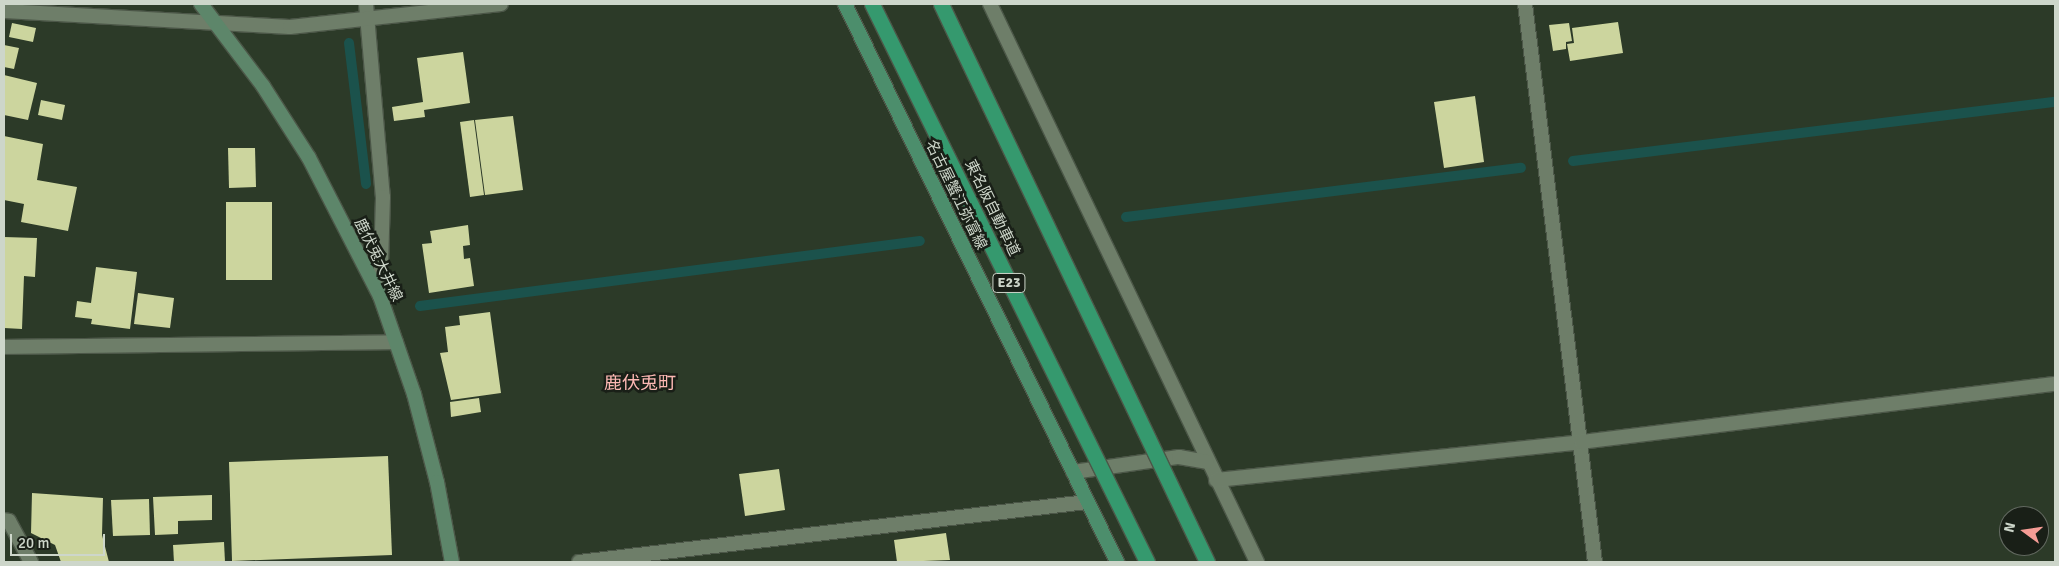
<!DOCTYPE html>
<html>
<head>
<meta charset="utf-8">
<style>
	body { margin:0 }
	#map { position:relative; width:2059px; height:566px; overflow:hidden; background:#2c3a28; font-family:Signika,"Noto Sans JP",sans-serif }
	div>[style] { position:absolute }
	[style*='--x'] { left:calc(var(--x)*1px); top:calc(var(--y)*1px); width:calc(var(--w)*1px); rotate:calc(var(--a)*1deg) }
	.stream>* { height:10px; margin:-5px; padding:0 5px; transform-origin:5px; border-radius:5px; background:#1b524c }
	.building>* { inset:0; background:#ccd59e }
	.roads { filter:drop-shadow(1px 0 #4c5748) drop-shadow(-1px 0 #4c5748) drop-shadow(0 1px #4c5748) drop-shadow(0 -1px #4c5748) }
	.minor>* { height:14px; margin:-7px; padding:0 7px; transform-origin:7px; border-radius:7px; background:#6e7e69 }
	.secondary>* { height:14px; margin:-7px; padding:0 7px; transform-origin:7px; border-radius:7px; background:#5d866a }
	.primary>* { height:14px; margin:-7px; padding:0 7px; transform-origin:7px; border-radius:7px; background:#4c8e6c }
	.bridges { filter:drop-shadow(1px 0 #4c5748) drop-shadow(-1px 0 #4c5748) drop-shadow(0 1px #4c5748) drop-shadow(0 -1px #4c5748) }
	.motorway-bridge>* { height:15px; margin:-7.5px; padding:0 7.5px; transform-origin:7.5px; border-radius:7.5px; background:#35996e }
	span { translate:-50% -50%; white-space:nowrap; text-align:center; line-height:1.15; -webkit-text-stroke:5px #191f17; paint-order:stroke }
	.shield-label span { padding:1px 4px; background:#191f17; border:1px solid; border-radius:4px; -webkit-text-stroke-width:0 }
	.shield-label { font-size:14px; color:#cdd6ca; font-weight:700 }
	.street-label { font-size:15px; color:#cdd6ca }
	.quarter-label { font-size:18px; color:#fcb8b3 }
	.frame { position:absolute; inset:0; border:5px solid #cdd6ca; pointer-events:none }
	.north { position:absolute; left:1999px; top:506px; width:50px; height:50px; box-sizing:border-box; background:#191f17; border:1px solid #61685f; border-radius:50%; rotate:284deg; font-size:14px; font-weight:700; line-height:20px; text-align:center; color:#cdd6ca }
	.north::after { content:''; display:block; margin:auto; width:18px; height:22px; background:#f59c95; clip-path:polygon(50% 0,100% 100%,50% 72%,0 100%) }
	.scale { position:absolute; left:10px; top:534px; width:95px; height:22px; box-sizing:border-box; border:2px solid #cdd6ca; border-top:0; padding-left:6px; font-size:15px; line-height:18px; white-space:nowrap; color:#cdd6ca; -webkit-text-stroke:4px #191f17; paint-order:stroke }
</style>
</head>
<body>
<div id="map">
	<div class="stream">
		<div style="--x:349;--y:43;--w:142;--a:83.1"></div>
		<div style="--x:1573;--y:161;--w:486;--a:-7"></div>
		<div style="--x:1126;--y:217;--w:398;--a:-7.1"></div>
		<div style="--x:420;--y:306;--w:504;--a:-7.41"></div>
	</div>
	<div class="building">
		<div style="clip-path:polygon(1618px 22px,1623px 53px,1570px 61px,1567px 44px,1574px 43px,1572px 28px)"></div>
		<div style="clip-path:polygon(12px 23px,36px 28px,33px 42px,9px 37px)"></div>
		<div style="clip-path:polygon(1569px 23px,1572px 41px,1566px 42px,1566px 49px,1553px 51px,1549px 25px)"></div>
		<div style="clip-path:polygon(4px 45px,19px 48px,14px 69px,4px 67px)"></div>
		<div style="clip-path:polygon(463px 52px,470px 103px,424px 110px,425px 117px,394px 121px,392px 107px,423px 102px,417px 58px)"></div>
		<div style="clip-path:polygon(4px 75px,37px 83px,28px 120px,4px 115px)"></div>
		<div style="clip-path:polygon(1475px 96px,1484px 162px,1444px 168px,1434px 102px)"></div>
		<div style="clip-path:polygon(41px 100px,65px 105px,62px 120px,38px 115px)"></div>
		<div style="clip-path:polygon(513px 116px,523px 190px,485px 195px,475px 120px)"></div>
		<div style="clip-path:polygon(474px 120px,484px 195px,470px 197px,460px 122px)"></div>
		<div style="clip-path:polygon(4px 136px,43px 144px,37px 180px,77px 187px,68px 231px,21px 222px,24px 204px,4px 200px)"></div>
		<div style="clip-path:polygon(228px 148px,255px 148px,256px 187px,229px 188px)"></div>
		<div style="clip-path:polygon(226px 202px,272px 202px,272px 280px,226px 280px)"></div>
		<div style="clip-path:polygon(468px 225px,470px 245px,463px 246px,464px 259px,470px 258px,474px 286px,429px 293px,422px 244px,432px 243px,430px 231px)"></div>
		<div style="clip-path:polygon(4px 237px,37px 238px,35px 277px,24px 276px,22px 329px,4px 328px)"></div>
		<div style="clip-path:polygon(96px 267px,137px 272px,130px 329px,91px 324px,92px 319px,75px 317px,77px 301px,91px 303px)"></div>
		<div style="clip-path:polygon(138px 293px,174px 298px,170px 328px,134px 324px)"></div>
		<div style="clip-path:polygon(490px 312px,501px 393px,451px 400px,440px 353px,448px 352px,445px 327px,460px 325px,459px 316px)"></div>
		<div style="clip-path:polygon(479px 398px,481px 412px,451px 417px,450px 402px)"></div>
		<div style="clip-path:polygon(388px 456px,392px 555px,232px 561px,229px 462px)"></div>
		<div style="clip-path:polygon(779px 469px,785px 510px,745px 516px,739px 474px)"></div>
		<div style="clip-path:polygon(32px 493px,103px 498px,102px 535px,109px 562px,61px 562px,55px 545px,31px 533px)"></div>
		<div style="clip-path:polygon(212px 495px,212px 520px,178px 521px,178px 534px,155px 535px,153px 497px)"></div>
		<div style="clip-path:polygon(149px 499px,150px 535px,113px 536px,111px 500px)"></div>
		<div style="clip-path:polygon(946px 533px,950px 560px,897px 562px,894px 540px)"></div>
		<div style="clip-path:polygon(224px 542px,225px 562px,174px 562px,173px 545px)"></div>
	</div>
	<div class="roads">
		<div class="minor">
			<div style="--x:366;--y:4;--w:194;--a:85"></div>
			<div style="--x:383;--y:197;--w:99;--a:91.7"></div>
			<div style="--x:990;--y:4;--w:619;--a:64.43"></div>
			<div style="--x:1525;--y:4;--w:562;--a:82.85"></div>
			<div style="--x:4;--y:11;--w:286;--a:3.2"></div>
			<div style="--x:290;--y:27;--w:212;--a:-6.2"></div>
			<div style="--x:4;--y:347;--w:392;--a:-0.7"></div>
			<div style="--x:1073;--y:472;--w:107;--a:-8.1"></div>
			<div style="--x:1179;--y:457;--w:28;--a:10"></div>
			<div style="--x:1216;--y:480;--w:367;--a:-5.9"></div>
			<div style="--x:1581;--y:442;--w:478;--a:-7"></div>
			<div style="--x:4;--y:520;--w:5;--a:11"></div>
			<div style="--x:9;--y:521;--w:47;--a:61.8"></div>
			<div style="--x:579;--y:562;--w:512;--a:-6.74"></div>
		</div>
		<div class="secondary">
			<div style="--x:201;--y:4;--w:103;--a:52.9"></div>
			<div style="--x:263;--y:86;--w:85;--a:57.4"></div>
			<div style="--x:309;--y:158;--w:155;--a:62.8"></div>
			<div style="--x:380;--y:296;--w:104;--a:70.9"></div>
			<div style="--x:414;--y:394;--w:91;--a:75.4"></div>
			<div style="--x:437;--y:482;--w:81;--a:79.4"></div>
		</div>
		<div class="primary">
			<div style="--x:845;--y:4;--w:621;--a:64.01"></div>
		</div>
	</div>
	<div class="bridges">
		<div class="motorway-bridge">
			<div style="--x:872;--y:4;--w:622;--a:63.76"></div>
			<div style="--x:941;--y:4;--w:618;--a:64.51"></div>
		</div>
	</div>
	<div class="shield-label">
		<span style="left:1009px;top:283px">E23</span>
	</div>
	<div class="street-label">
		<span style="left:956px;top:195px;rotate:64deg">名古屋蟹江弥富線</span>
		<span style="left:992px;top:208px;rotate:64deg">東名阪自動車道</span>
		<span style="left:378px;top:260px;rotate:64deg">鹿伏兎大井線</span>
	</div>
	<div class="quarter-label">
		<span style="left:640px;top:383px">鹿伏兎町</span>
	</div>
	<div class="frame"></div>
	<div class="north">N</div>
	<div class="scale">20 m</div>
</div>
</body>
</html>
